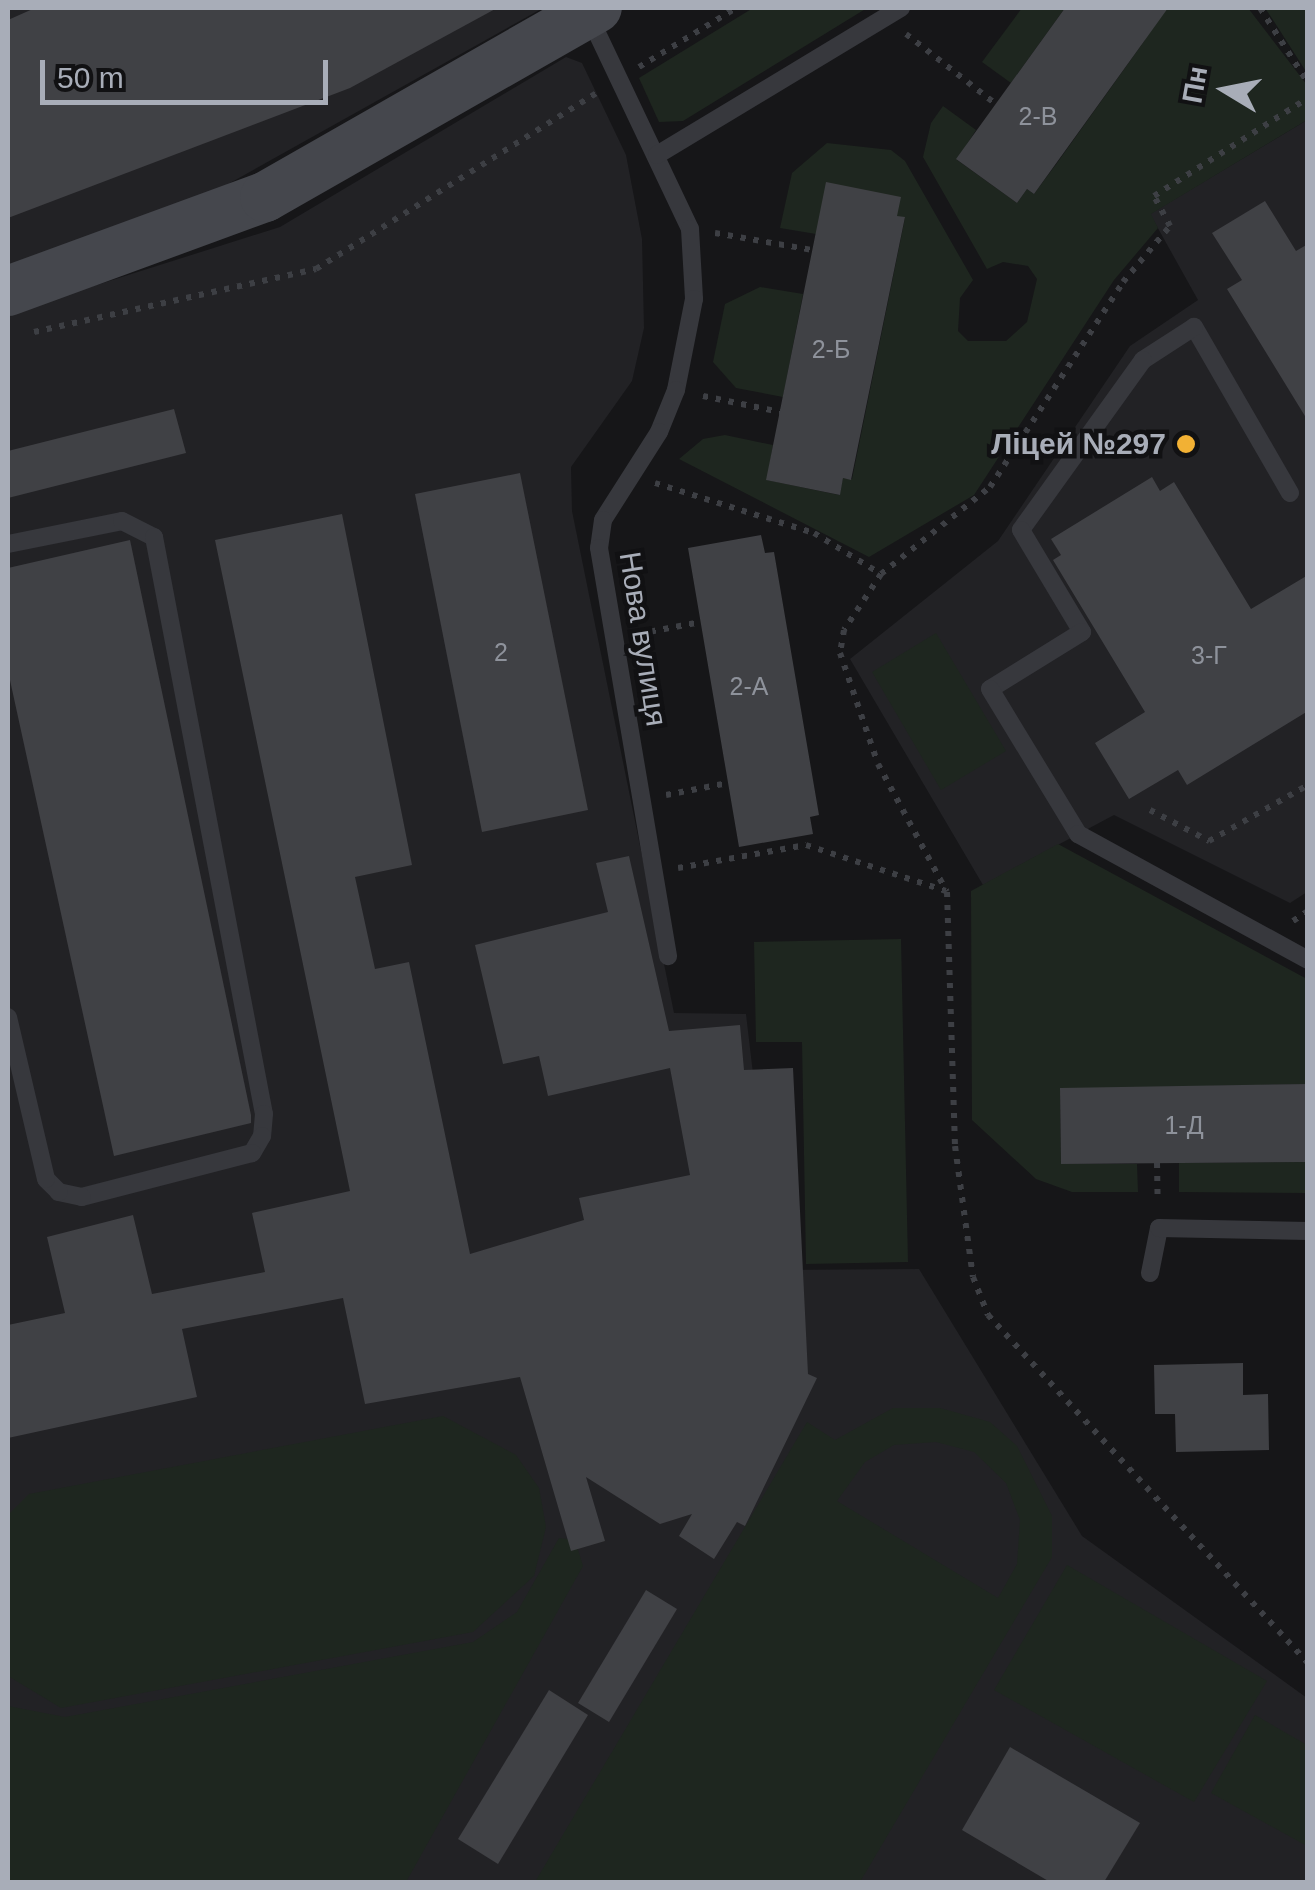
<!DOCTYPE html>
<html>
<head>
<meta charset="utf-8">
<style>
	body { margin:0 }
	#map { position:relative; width:1315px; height:1890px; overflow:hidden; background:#161618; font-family:Arial,sans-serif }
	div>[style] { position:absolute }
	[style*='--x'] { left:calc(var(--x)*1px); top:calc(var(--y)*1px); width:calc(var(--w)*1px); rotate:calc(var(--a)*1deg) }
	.built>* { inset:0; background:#222225 }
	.green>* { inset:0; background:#1e261f }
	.building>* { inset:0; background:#404145 }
	.path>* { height:6px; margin-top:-3px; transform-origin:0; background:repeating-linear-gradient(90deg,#3d3f44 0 5px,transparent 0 13px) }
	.service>* { height:18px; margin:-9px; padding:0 9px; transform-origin:9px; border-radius:9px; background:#37383d }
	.secondary>* { height:50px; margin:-25px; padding:0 25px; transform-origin:25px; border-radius:25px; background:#45474d }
	.dots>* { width:28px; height:28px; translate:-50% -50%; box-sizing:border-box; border:5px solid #111113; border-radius:50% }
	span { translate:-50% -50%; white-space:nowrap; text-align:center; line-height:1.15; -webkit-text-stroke:9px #111113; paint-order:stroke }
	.number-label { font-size:25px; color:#8e929b }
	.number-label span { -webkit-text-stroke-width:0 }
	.poi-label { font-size:30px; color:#a8adb8; font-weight:700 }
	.right { translate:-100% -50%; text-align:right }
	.street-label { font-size:30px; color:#a8adb8 }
	.frame { position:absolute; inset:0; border:10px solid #a8adb8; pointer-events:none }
	.north { position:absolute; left:1175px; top:40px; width:100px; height:100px; -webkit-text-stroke:8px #111113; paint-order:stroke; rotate:280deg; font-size:28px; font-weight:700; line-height:40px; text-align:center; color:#a8adb8 }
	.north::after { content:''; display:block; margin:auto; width:35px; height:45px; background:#a8adb8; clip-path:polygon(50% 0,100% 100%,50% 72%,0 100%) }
	.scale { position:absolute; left:40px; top:60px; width:288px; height:45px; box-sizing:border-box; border:5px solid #a8adb8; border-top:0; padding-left:12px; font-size:30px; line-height:35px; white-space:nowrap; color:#a8adb8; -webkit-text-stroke:8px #111113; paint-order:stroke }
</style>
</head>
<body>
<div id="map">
	<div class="built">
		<div style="clip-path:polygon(8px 8px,543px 8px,187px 207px,8px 265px)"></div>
		<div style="clip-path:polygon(566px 57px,582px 63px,626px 155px,642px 239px,644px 328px,632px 381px,571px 467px,572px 511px,674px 1013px,746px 1014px,776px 1270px,919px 1269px,1082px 1536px,1307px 1698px,1307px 1882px,8px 1882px,8px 313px,280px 227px)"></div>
		<div style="clip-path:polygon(1307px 120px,1307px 892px,1290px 903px,1114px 815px,983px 885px,850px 659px,998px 541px,1130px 346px,1198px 300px,1150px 214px)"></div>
	</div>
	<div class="green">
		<div style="clip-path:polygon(753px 8px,867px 8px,683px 121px,659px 122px,639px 78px)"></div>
		<div style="clip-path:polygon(1022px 8px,1065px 8px,1011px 83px,982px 62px)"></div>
		<div style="clip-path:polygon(1158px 8px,1248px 8px,1307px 85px,1307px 120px,1151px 214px,1158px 228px,1114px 280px,974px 495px,869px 557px,679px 459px,703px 439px,725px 435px,773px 445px,767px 480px,839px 495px,843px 478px,852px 479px,905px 218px,816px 234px,780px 228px,792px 173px,827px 143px,891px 150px,905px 161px,973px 280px,960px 298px,958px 331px,968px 341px,1006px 341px,1027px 322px,1037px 279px,1028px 266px,1003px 262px,987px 269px,923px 157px,931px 123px,943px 106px,976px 130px,957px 160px,1017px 203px,1027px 189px,1034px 194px,1057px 163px,1145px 40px,1138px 35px)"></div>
		<div style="clip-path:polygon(1265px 8px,1307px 8px,1307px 73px,1275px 23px)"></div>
		<div style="clip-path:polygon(760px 287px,803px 294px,783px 397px,736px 388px,713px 362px,725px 304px)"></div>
		<div style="clip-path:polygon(936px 633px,1006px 751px,941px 790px,872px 672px)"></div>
		<div style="clip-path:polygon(1058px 844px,1307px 979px,1307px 1084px,1060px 1089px,1061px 1164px,1137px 1164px,1138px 1192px,1072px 1192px,1036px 1179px,972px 1120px,971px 891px)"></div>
		<div style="clip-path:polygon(901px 939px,908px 1262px,806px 1264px,802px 1042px,756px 1042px,754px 942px)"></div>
		<div style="clip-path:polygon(1307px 1162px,1307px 1193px,1179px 1192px,1179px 1163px)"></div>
		<div style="clip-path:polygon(evenodd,893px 1408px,940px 1408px,990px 1422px,1017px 1446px,1052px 1516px,1052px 1557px,860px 1882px,535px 1882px,807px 1422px,835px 1440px,893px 1408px,936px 1442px,974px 1452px,1006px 1483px,1020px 1520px,1017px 1564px,998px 1598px,837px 1501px,865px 1462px,894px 1445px,936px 1442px)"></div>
		<div style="clip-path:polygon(443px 1416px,516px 1455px,539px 1488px,546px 1527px,534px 1576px,473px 1632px,61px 1708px,8px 1676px,8px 1515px,29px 1494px)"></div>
		<div style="clip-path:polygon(559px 1538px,575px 1540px,583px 1566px,406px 1882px,8px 1882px,8px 1706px,65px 1717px,473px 1642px,517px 1612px)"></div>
		<div style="clip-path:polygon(1067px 1565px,1267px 1681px,1194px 1802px,994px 1690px)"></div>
		<div style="clip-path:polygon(1255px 1715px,1307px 1745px,1307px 1846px,1211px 1793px)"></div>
	</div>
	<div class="building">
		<div style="clip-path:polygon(35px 8px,497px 8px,350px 88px,8px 218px,8px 20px)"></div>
		<div style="clip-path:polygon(1065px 8px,1168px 8px,1034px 194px,1027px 189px,1017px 203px,956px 159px)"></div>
		<div style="clip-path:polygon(826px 182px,901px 197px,897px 216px,905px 217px,851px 480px,843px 478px,840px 495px,766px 480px)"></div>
		<div style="clip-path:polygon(1265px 201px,1296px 251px,1308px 244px,1308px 421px,1227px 289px,1242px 280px,1212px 233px)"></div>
		<div style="clip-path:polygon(174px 409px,186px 453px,8px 498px,8px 451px)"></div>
		<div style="clip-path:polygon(520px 473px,588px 810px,482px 832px,415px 494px)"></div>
		<div style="clip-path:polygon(1152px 477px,1160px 491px,1174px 482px,1251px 609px,1308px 575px,1308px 711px,1187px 785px,1178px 770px,1129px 799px,1095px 743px,1145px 712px,1053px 560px,1061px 555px,1051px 539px)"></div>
		<div style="clip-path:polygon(342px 514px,412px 865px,355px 877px,375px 969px,409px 962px,470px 1254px,584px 1220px,579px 1198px,690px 1175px,670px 1068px,548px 1096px,539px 1056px,503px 1064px,475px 945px,608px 912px,596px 863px,629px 856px,669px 1031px,740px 1025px,744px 1070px,793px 1068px,808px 1374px,817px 1378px,745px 1526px,737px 1522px,714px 1559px,679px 1536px,692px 1514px,660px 1524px,586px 1477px,605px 1541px,571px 1551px,520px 1377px,365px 1404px,343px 1298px,182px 1329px,197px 1397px,8px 1438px,8px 1325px,65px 1313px,47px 1237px,133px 1215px,152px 1294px,265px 1272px,252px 1213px,350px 1191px,215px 540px)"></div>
		<div style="clip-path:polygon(761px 535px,765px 553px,774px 552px,819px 815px,810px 817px,813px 834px,739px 847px,688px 548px)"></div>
		<div style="clip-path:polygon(130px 540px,251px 1115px,251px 1123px,114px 1156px,8px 671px,8px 568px)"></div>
		<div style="clip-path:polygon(1308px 1084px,1308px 1162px,1061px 1164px,1060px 1088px)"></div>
		<div style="clip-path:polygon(1243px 1363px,1243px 1395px,1268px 1394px,1269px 1450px,1176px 1452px,1175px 1414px,1155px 1414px,1154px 1365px)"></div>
		<div style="clip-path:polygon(646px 1590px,677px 1609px,609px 1722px,578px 1703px)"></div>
		<div style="clip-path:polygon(549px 1690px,588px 1715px,498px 1864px,458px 1839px)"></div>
		<div style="clip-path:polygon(1010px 1747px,1140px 1823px,1104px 1882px,1050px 1882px,962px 1830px)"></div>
	</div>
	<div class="path">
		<div style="--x:1260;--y:8;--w:89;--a:57.4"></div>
		<div style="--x:906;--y:34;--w:114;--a:37.9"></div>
		<div style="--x:639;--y:67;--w:114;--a:-31.3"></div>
		<div style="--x:715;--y:233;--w:98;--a:9.9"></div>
		<div style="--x:34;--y:332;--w:289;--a:-12.6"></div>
		<div style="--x:316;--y:269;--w:333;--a:-32.1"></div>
		<div style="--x:703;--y:396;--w:79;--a:11.7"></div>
		<div style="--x:655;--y:483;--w:167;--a:17.5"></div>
		<div style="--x:814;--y:533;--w:79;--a:31.5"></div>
		<div style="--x:881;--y:574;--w:67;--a:123.5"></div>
		<div style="--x:844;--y:630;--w:23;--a:100"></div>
		<div style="--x:840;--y:653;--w:117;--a:71.1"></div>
		<div style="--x:878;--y:764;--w:145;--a:61.7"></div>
		<div style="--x:947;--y:892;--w:254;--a:88.2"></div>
		<div style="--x:955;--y:1146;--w:132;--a:82.2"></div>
		<div style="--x:973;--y:1277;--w:41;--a:68.5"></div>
		<div style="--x:988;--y:1315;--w:473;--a:47.4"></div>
		<div style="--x:881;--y:574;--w:139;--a:-38.6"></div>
		<div style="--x:990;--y:487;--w:244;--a:-57"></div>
		<div style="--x:1123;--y:282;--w:73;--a:-50"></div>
		<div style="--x:1170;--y:226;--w:34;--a:-118"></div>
		<div style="--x:1154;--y:196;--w:183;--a:-32.5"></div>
		<div style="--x:638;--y:634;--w:64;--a:-10.8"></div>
		<div style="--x:666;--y:795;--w:63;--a:-11"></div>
		<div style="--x:1150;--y:810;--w:67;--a:27.7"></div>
		<div style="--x:1209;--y:841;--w:114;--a:-29.5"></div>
		<div style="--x:678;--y:868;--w:130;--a:-10.2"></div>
		<div style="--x:806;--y:845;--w:147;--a:18.2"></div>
		<div style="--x:1293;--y:921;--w:18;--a:-34"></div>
		<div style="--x:1157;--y:1163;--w:39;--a:89"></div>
	</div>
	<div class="service">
		<div style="--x:588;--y:14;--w:238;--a:64.6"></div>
		<div style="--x:690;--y:229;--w:70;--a:86.7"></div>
		<div style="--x:694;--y:299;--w:93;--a:101.2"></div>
		<div style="--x:676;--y:390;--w:45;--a:112"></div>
		<div style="--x:659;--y:432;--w:104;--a:122.5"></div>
		<div style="--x:603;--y:520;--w:28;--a:98"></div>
		<div style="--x:599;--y:548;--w:414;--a:80.4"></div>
		<div style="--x:657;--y:155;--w:285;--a:-31.1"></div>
		<div style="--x:1290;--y:493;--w:192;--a:-120"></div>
		<div style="--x:1194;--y:327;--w:61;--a:147.1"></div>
		<div style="--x:1143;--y:360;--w:209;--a:125.7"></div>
		<div style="--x:1021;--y:530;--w:119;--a:59.1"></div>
		<div style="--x:1082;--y:632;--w:108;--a:148.2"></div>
		<div style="--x:990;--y:689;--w:170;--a:58.7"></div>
		<div style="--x:1078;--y:834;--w:262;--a:28.7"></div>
		<div style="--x:8;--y:544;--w:116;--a:-11.4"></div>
		<div style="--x:122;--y:521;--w:36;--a:27"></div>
		<div style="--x:154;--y:537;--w:587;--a:79.21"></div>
		<div style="--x:264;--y:1114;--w:22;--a:95"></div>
		<div style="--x:262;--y:1136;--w:20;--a:120"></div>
		<div style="--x:252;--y:1153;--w:176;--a:165.5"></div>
		<div style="--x:82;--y:1197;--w:24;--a:-168"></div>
		<div style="--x:59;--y:1192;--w:18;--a:-135"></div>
		<div style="--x:46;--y:1179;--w:166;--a:-103.2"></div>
		<div style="--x:1150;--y:1273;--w:46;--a:-78.7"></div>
		<div style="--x:1159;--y:1228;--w:149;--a:1.2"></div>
	</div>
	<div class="secondary">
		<div style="--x:8;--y:291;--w:274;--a:-20.1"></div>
		<div style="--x:265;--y:197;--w:382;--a:-29.7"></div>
	</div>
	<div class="dots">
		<div style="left:1186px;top:444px;background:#f2b134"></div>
	</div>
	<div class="number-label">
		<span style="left:1038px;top:116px">2-В</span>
		<span style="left:831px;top:349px">2-Б</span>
		<span style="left:501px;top:652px">2</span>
		<span style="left:1209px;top:655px">3-Г</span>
		<span style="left:749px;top:686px">2-А</span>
		<span style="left:1184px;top:1125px">1-Д</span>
	</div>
	<div class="poi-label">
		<span class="right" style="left:1166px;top:444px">Ліцей №297</span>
	</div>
	<div class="street-label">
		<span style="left:643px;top:639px;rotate:81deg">Нова вулиця</span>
	</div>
	<div class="frame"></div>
	<div class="north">Пн</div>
	<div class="scale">50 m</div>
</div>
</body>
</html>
